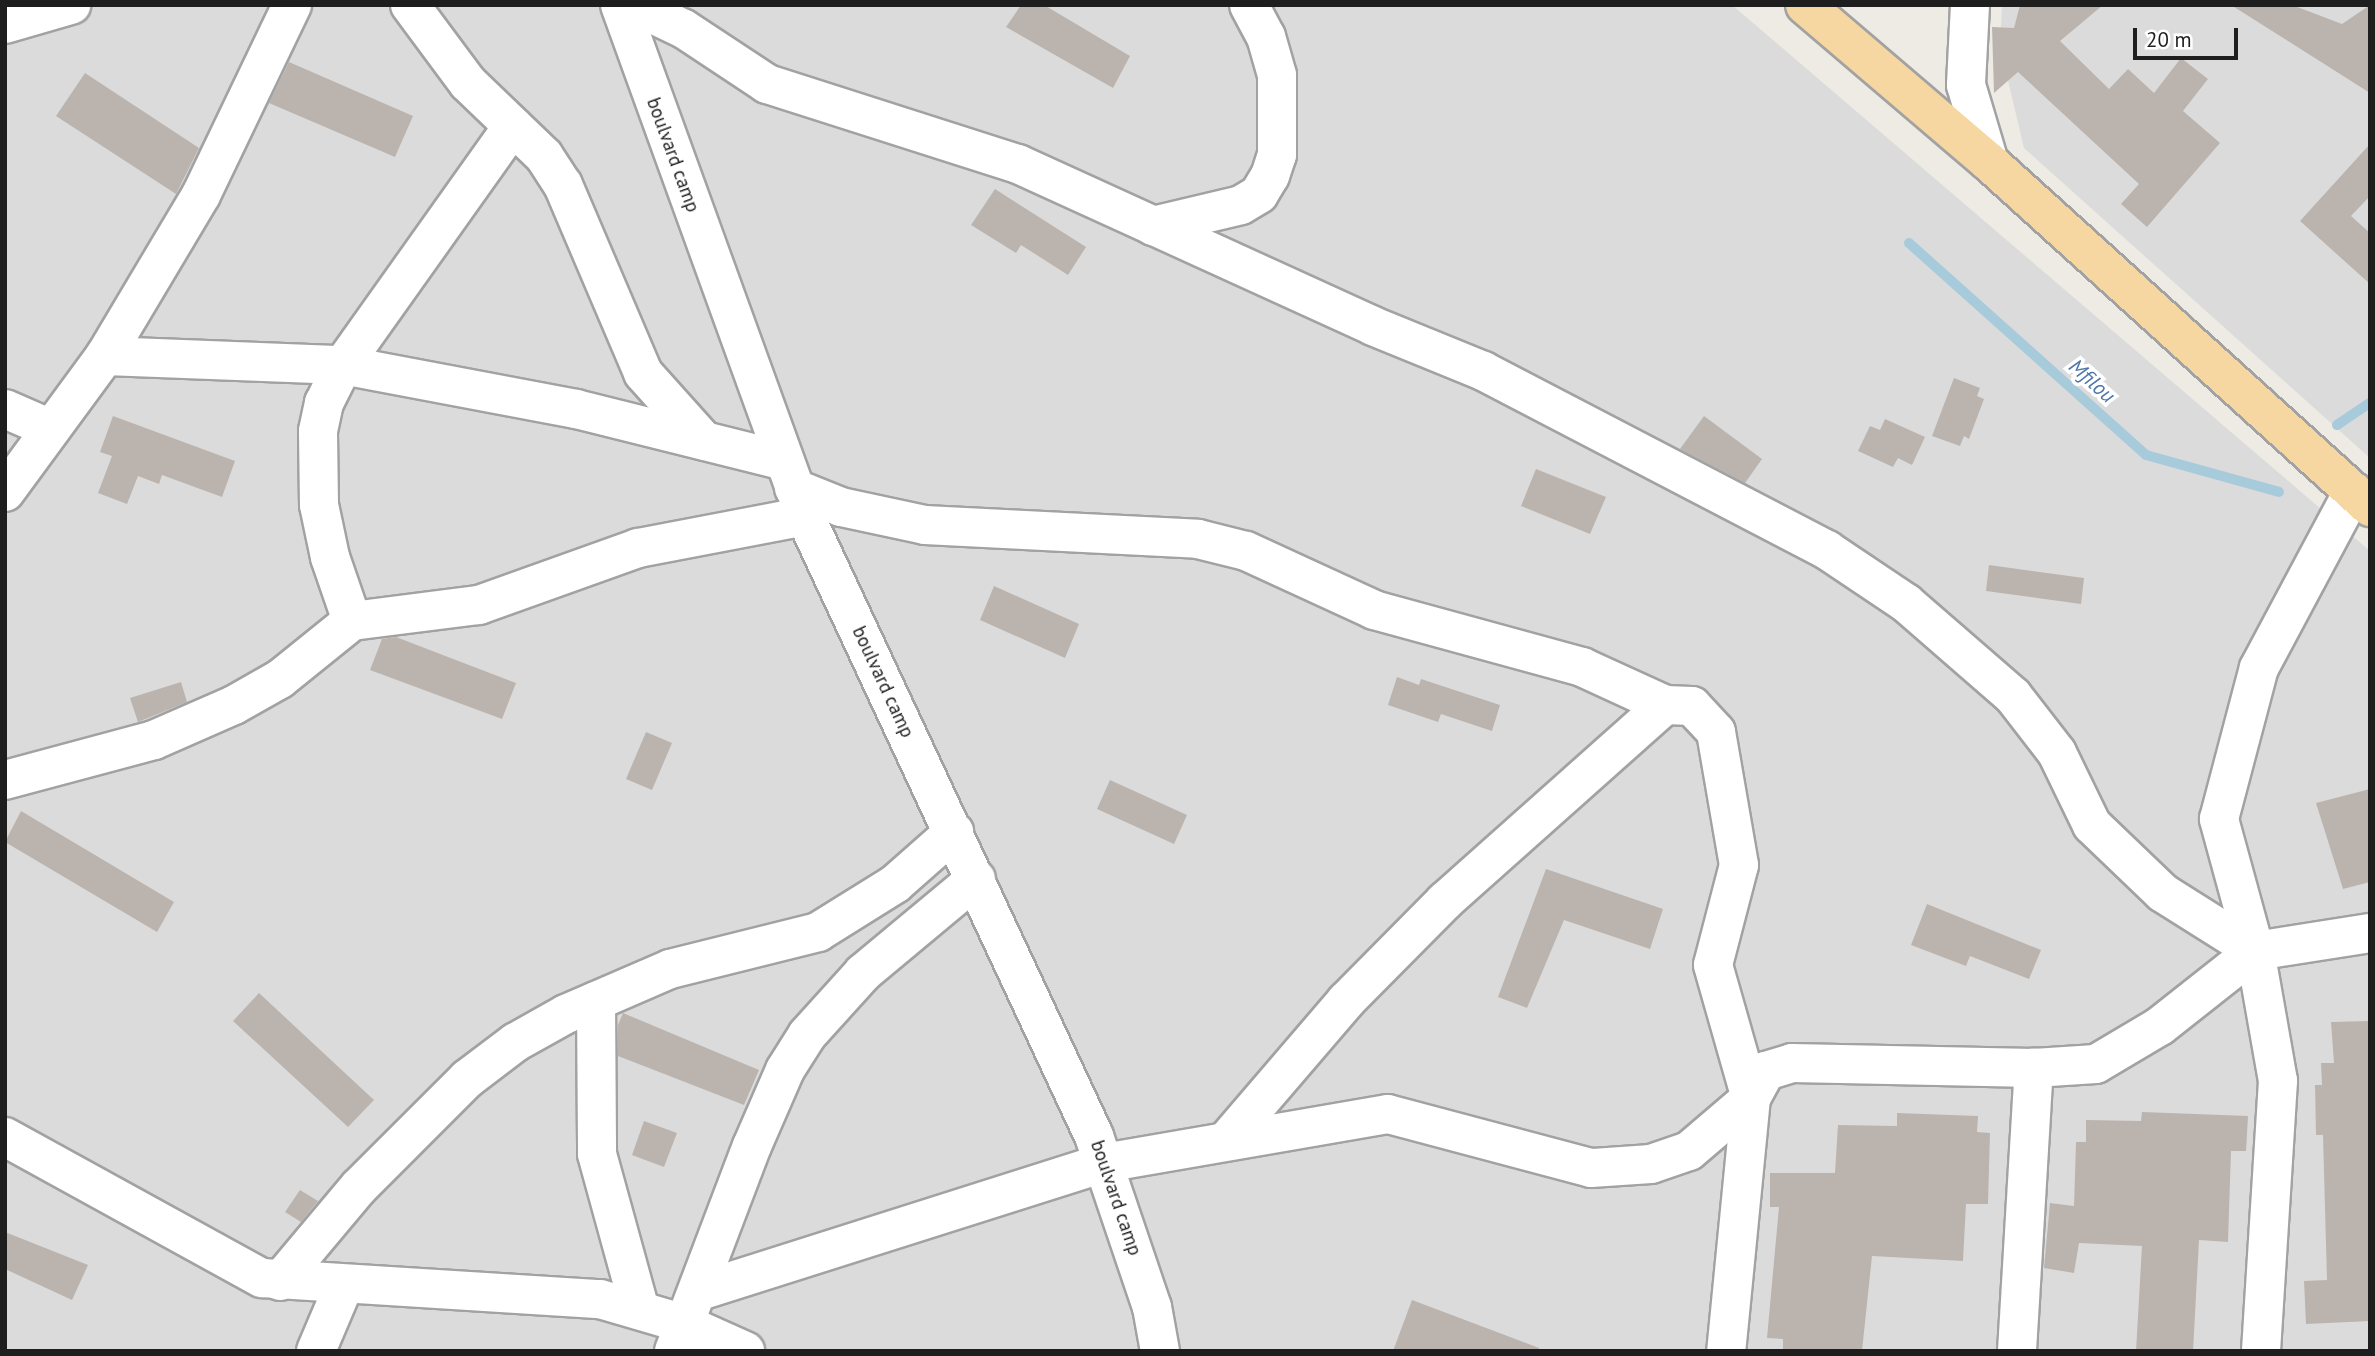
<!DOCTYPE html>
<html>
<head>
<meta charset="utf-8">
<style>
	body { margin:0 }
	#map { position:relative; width:2375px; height:1356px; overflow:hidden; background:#eeebe4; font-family:"PT Sans",sans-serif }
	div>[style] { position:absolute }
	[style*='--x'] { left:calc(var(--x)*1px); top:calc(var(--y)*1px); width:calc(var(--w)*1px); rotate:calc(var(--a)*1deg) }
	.residential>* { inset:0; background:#dcdbdb }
	.stream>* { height:10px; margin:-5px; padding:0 5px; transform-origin:5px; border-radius:5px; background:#a7cbda }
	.building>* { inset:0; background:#bbb4ae }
	.roads { filter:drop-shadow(2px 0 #a2a2a2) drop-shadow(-2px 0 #a2a2a2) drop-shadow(0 2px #a2a2a2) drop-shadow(0 -2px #a2a2a2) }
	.minor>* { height:38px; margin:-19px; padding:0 19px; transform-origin:19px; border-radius:19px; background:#fff }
	.major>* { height:38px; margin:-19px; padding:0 19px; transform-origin:19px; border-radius:19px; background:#f7d7a1 }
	span { translate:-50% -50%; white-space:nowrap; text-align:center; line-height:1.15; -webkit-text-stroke:7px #fff; paint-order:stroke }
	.street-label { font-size:19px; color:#1e1e1e }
	.water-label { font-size:21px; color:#4f76a8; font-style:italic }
	.frame { position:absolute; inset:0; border:7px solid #1e1e1e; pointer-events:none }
	.scale { position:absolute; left:2133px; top:28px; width:105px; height:32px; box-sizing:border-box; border:4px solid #1e1e1e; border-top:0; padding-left:9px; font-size:21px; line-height:24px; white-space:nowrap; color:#1e1e1e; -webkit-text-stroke:5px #fff; paint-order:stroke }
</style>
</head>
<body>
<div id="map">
	<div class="residential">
		<div style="clip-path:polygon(5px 5px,1732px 5px,2370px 551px,2370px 1351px,5px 1351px)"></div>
		<div style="clip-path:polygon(2002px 5px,2370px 5px,2370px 458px,2024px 148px,2000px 47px)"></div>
	</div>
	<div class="stream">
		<div style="--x:1909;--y:243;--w:318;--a:41.8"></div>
		<div style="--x:2146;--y:455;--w:138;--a:15.5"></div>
		<div style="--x:2337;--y:425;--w:40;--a:-34"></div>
	</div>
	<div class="building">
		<div style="clip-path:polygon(1021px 5px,1044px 5px,1130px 56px,1113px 88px,1006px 27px)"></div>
		<div style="clip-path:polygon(2020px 5px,2103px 5px,2060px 41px,2109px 89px,2128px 69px,2154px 93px,2181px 58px,2208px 79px,2183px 111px,2220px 143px,2147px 227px,2121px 204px,2139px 184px,2018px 72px,1994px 93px,1992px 27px,2014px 28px)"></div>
		<div style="clip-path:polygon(2231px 5px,2292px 5px,2342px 24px,2370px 5px,2370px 93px)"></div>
		<div style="clip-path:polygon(289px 62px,413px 116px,395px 157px,269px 103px)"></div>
		<div style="clip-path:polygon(85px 73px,199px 148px,176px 194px,56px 116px)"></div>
		<div style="clip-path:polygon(2370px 144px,2370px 196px,2351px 216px,2370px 233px,2370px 284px,2300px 221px)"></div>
		<div style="clip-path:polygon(995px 189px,1086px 247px,1068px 275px,1021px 245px,1016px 253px,971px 225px)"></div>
		<div style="clip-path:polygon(1954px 378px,1980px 388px,1977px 396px,1984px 399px,1969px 439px,1964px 436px,1960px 446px,1932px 436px)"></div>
		<div style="clip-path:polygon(113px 416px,235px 461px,222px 497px,162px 475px,159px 484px,138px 476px,127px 504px,98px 493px,112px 456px,100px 452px)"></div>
		<div style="clip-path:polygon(1704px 416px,1762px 459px,1745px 483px,1680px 449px)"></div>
		<div style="clip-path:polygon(1885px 419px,1925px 437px,1912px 465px,1898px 458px,1893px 467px,1858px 451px,1870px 426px,1880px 430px)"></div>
		<div style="clip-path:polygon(1536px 469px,1606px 497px,1590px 534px,1521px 506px)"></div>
		<div style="clip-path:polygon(1989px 565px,2084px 578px,2081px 604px,1986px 591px)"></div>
		<div style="clip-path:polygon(994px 586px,1079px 624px,1065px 658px,980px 620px)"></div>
		<div style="clip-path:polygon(396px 637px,516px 683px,502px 719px,370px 670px,382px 639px)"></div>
		<div style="clip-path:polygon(1397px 677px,1419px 685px,1421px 679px,1500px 705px,1492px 731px,1441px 714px,1438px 722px,1388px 705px)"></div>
		<div style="clip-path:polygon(181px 682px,187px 702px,138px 722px,130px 698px)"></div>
		<div style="clip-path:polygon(646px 732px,672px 743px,652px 790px,626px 779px)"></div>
		<div style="clip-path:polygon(1110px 780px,1187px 815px,1174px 844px,1097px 809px)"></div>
		<div style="clip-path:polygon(2370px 789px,2370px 882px,2343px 889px,2316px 803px)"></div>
		<div style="clip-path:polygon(21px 811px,174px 902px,157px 932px,5px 842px)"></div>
		<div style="clip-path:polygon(1546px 869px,1663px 909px,1650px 949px,1564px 920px,1527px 1008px,1498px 997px)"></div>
		<div style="clip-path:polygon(1927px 904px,2041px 950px,2029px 979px,1970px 956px,1966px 966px,1911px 945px)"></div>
		<div style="clip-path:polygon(259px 993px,374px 1100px,348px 1127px,233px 1021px)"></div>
		<div style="clip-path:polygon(623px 1013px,759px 1070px,744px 1105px,618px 1056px,618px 1025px)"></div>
		<div style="clip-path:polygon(2370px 1021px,2370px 1321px,2306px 1324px,2304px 1281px,2327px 1280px,2323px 1135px,2316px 1135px,2315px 1085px,2322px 1085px,2321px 1063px,2334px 1063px,2331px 1022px)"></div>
		<div style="clip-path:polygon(2142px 1112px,2248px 1116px,2246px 1151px,2231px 1151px,2228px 1242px,2199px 1240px,2193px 1351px,2136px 1351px,2142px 1246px,2079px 1243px,2074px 1273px,2044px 1268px,2050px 1203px,2074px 1206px,2076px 1142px,2086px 1142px,2086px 1120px,2141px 1121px)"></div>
		<div style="clip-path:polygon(1897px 1113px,1978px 1116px,1977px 1132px,1990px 1133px,1988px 1204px,1966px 1204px,1963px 1261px,1872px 1256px,1862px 1351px,1783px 1351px,1783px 1339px,1767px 1338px,1779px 1207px,1770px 1207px,1770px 1173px,1835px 1173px,1838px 1125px,1897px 1126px)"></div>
		<div style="clip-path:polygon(644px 1121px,677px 1133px,664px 1167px,632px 1155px)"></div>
		<div style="clip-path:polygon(300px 1190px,318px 1201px,301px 1222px,285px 1212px)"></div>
		<div style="clip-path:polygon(5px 1232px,88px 1265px,72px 1300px,5px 1269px)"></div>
		<div style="clip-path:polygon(1412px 1300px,1539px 1348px,1539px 1351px,1393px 1351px)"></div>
	</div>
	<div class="roads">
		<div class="minor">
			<div style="--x:410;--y:5;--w:97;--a:53.4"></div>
			<div style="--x:468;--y:83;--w:105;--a:43.8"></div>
			<div style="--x:544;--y:156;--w:35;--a:57"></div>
			<div style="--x:563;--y:185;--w:204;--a:66.9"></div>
			<div style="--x:643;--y:373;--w:91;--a:48.1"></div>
			<div style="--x:620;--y:5;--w:543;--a:70.1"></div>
			<div style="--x:805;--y:516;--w:684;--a:65.01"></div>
			<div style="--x:1094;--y:1136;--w:181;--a:71.3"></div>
			<div style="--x:1152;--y:1307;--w:45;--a:79.7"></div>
			<div style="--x:634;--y:5;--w:55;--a:25.6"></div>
			<div style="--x:684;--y:29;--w:100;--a:33.5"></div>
			<div style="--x:767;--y:84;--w:263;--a:17.7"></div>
			<div style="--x:1018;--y:164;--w:390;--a:24.5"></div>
			<div style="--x:1373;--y:326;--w:119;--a:22.2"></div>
			<div style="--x:1483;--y:371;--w:388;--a:27.5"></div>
			<div style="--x:1827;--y:550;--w:95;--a:33.9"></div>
			<div style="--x:1906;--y:603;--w:142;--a:41"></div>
			<div style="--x:2013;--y:696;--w:72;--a:52.3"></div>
			<div style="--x:2057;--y:753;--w:80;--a:64.1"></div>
			<div style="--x:2092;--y:825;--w:98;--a:43.8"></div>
			<div style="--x:2163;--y:893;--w:109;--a:32.2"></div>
			<div style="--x:1970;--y:5;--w:80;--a:92.9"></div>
			<div style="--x:1966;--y:85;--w:80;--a:73.4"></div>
			<div style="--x:5;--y:24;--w:69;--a:-16.1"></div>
			<div style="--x:1153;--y:226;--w:90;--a:-13.4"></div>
			<div style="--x:1241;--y:205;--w:21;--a:-31"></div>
			<div style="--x:1259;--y:194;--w:21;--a:-59"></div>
			<div style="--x:1270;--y:176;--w:22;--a:-72"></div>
			<div style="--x:1277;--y:155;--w:80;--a:-90"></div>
			<div style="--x:1277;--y:75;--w:40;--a:-106"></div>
			<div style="--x:1266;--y:37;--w:36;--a:-118"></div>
			<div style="--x:105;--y:356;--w:238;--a:2.2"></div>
			<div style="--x:343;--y:365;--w:237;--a:10.7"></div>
			<div style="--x:576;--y:409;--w:214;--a:14"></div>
			<div style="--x:5;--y:409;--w:50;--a:23.5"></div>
			<div style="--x:794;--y:488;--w:51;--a:22"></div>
			<div style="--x:841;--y:507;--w:86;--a:12.1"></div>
			<div style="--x:925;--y:525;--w:273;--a:2.9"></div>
			<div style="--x:1198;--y:539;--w:49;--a:14"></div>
			<div style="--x:1246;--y:551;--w:141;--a:24.7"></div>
			<div style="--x:1374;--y:610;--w:216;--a:15.3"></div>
			<div style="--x:1582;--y:667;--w:91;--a:24.6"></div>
			<div style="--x:1665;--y:705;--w:27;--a:2"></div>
			<div style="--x:1692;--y:706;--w:35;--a:47"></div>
			<div style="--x:1716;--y:732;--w:135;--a:80.2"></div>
			<div style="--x:1739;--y:865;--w:103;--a:104.6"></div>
			<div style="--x:1713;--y:965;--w:138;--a:74.1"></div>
			<div style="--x:1751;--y:1098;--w:254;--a:95.6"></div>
			<div style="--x:5;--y:492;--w:169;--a:-53.7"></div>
			<div style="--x:105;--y:356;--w:187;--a:-59.2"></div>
			<div style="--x:201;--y:195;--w:211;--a:-64.4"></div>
			<div style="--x:352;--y:621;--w:68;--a:-109"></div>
			<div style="--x:330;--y:557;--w:53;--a:-101.9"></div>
			<div style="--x:319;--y:505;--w:74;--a:-90.8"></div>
			<div style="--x:318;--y:431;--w:29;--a:-78"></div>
			<div style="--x:324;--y:403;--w:42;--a:-63.4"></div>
			<div style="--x:343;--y:365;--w:293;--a:-54.6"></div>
			<div style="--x:5;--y:780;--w:154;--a:-15"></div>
			<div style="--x:154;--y:740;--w:87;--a:-23.6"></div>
			<div style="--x:234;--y:705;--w:53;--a:-29.5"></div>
			<div style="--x:280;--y:679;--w:92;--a:-38.9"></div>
			<div style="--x:352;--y:621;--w:128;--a:-7.2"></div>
			<div style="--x:479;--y:605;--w:169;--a:-19.7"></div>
			<div style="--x:638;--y:548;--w:170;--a:-10.8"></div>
			<div style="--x:596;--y:1001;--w:153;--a:89.6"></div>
			<div style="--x:597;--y:1154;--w:162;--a:74.6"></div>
			<div style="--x:5;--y:1137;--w:293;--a:28.8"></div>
			<div style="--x:262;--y:1278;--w:339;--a:3.6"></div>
			<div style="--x:600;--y:1299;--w:89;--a:16.4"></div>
			<div style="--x:685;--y:1324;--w:66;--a:24.2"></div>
			<div style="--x:1227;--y:1140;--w:183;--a:-49.4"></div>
			<div style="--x:1346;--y:1001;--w:141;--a:-45.3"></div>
			<div style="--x:1445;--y:901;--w:295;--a:-41.7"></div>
			<div style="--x:280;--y:1281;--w:123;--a:-50"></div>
			<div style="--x:359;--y:1187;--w:153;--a:-45"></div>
			<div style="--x:467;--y:1079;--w:61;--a:-37.1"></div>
			<div style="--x:516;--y:1042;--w:57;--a:-29.2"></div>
			<div style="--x:566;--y:1014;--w:113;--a:-23.4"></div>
			<div style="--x:670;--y:969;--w:153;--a:-14"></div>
			<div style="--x:818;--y:932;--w:91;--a:-31.9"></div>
			<div style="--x:895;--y:884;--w:79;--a:-41.4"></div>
			<div style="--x:697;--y:1292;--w:427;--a:-17.6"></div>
			<div style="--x:1104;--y:1163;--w:288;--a:-9.8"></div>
			<div style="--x:1388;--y:1114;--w:210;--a:14.9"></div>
			<div style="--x:1591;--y:1168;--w:60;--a:-3.8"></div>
			<div style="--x:1651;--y:1164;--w:40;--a:-18.9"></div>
			<div style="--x:1689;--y:1151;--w:82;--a:-40.5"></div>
			<div style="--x:1751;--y:1098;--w:31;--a:-61"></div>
			<div style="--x:1766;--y:1071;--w:27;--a:-17"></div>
			<div style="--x:1792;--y:1063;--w:242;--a:1.2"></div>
			<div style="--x:2034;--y:1068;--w:62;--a:-3.7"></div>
			<div style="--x:2096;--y:1064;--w:74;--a:-30.7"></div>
			<div style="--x:2160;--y:1026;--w:121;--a:-38.3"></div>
			<div style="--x:2255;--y:951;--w:116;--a:-8.9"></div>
			<div style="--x:316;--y:1351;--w:72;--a:-67"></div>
			<div style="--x:674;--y:1351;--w:219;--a:-69.2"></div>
			<div style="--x:752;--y:1146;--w:83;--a:-66.5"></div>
			<div style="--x:785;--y:1070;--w:41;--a:-57.8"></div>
			<div style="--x:807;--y:1035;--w:84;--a:-47.9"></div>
			<div style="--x:863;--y:973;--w:147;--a:-39.8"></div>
			<div style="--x:2017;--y:1351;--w:284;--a:-86.6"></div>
			<div style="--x:2261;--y:1351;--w:271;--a:-86.4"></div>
			<div style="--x:2278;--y:1081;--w:132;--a:-100"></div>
			<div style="--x:2255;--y:951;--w:137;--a:-105.3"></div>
			<div style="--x:2219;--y:819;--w:156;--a:-75.2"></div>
			<div style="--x:2259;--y:668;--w:200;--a:-61.9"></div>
		</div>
		<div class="major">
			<div style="--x:1805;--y:5;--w:242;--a:40.5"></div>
			<div style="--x:1989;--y:162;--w:514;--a:42.16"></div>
		</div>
	</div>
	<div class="street-label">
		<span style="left:673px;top:155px;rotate:70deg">boulvard camp</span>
		<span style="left:883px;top:682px;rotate:65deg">boulvard camp</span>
		<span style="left:1116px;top:1198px;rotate:71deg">boulvard camp</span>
	</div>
	<div class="water-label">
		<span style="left:2092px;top:381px;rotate:42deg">Mfilou</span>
	</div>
	<div class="frame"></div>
	<div class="scale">20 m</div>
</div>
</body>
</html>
